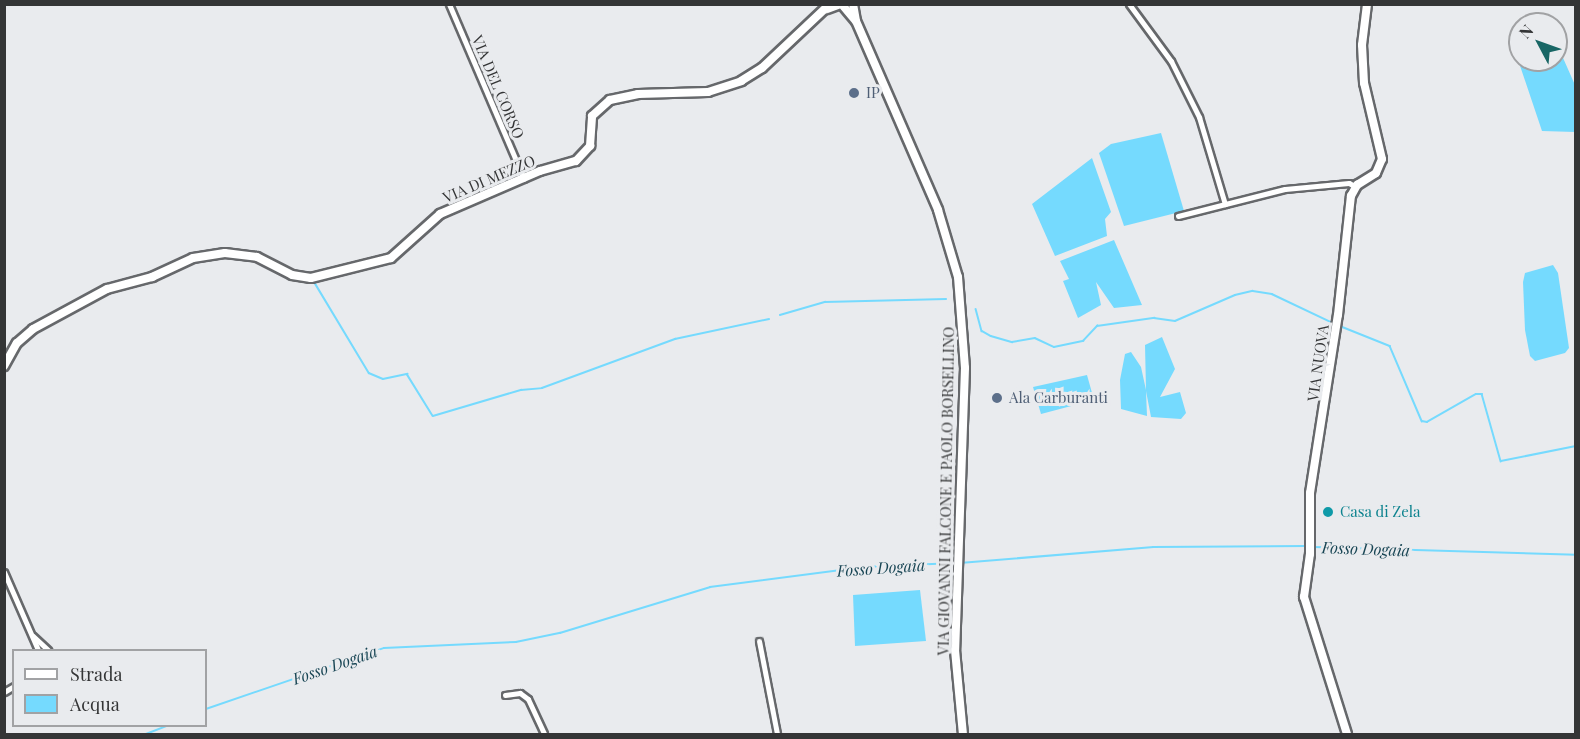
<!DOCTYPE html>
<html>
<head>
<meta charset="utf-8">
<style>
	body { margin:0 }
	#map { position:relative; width:1580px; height:739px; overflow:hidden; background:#e9ebee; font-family:"Playfair Display",serif }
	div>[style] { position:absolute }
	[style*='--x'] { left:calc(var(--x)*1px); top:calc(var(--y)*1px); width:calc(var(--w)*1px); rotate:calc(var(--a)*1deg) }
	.water>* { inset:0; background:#75dafe }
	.stream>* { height:1.5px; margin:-0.75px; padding:0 0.75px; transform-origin:0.75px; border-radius:0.75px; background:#75dafe }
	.roads { filter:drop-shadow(2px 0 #66686b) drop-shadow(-2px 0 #66686b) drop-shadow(0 2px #66686b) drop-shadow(0 -2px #66686b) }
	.street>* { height:5px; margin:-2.5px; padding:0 2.5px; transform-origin:2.5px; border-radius:2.5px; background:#fff }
	.secondary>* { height:8px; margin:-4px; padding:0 4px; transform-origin:4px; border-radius:4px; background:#fff }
	.primary>* { height:8px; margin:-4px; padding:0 4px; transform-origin:4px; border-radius:4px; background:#fff }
	.dots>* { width:16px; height:16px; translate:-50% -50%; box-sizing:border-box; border:3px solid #e9ebee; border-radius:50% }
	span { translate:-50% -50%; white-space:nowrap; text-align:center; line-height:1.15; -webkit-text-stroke:6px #e9ebee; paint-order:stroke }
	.street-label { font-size:15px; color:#343536 }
	.service-label { font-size:15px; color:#4e5e75 }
	.left { translate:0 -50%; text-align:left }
	.culture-label { font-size:15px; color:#0d838f }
	.water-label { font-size:16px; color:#184554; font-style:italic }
	.frame { position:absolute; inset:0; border:6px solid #343536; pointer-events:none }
	.legend { position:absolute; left:12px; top:649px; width:195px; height:78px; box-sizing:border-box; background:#e9ebee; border:2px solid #a1a2a4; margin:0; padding:8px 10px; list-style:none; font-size:18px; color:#343536 }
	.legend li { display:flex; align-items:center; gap:12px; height:30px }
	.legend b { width:30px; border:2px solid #a1a2a4 }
	.north { position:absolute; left:1508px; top:12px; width:60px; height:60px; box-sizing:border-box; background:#e9ebee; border:2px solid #a1a2a4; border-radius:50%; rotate:311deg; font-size:16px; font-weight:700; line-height:24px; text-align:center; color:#343536 }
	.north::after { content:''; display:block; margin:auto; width:21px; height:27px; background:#186665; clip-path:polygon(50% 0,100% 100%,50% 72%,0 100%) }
</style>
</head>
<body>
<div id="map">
	<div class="water">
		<div style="clip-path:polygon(1556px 42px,1575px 85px,1575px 132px,1542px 131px,1513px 45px,1520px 43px,1520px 60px,1556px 60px)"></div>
		<div style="clip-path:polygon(1161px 133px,1184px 211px,1124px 226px,1099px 153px,1111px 144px)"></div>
		<div style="clip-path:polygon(1092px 158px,1111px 212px,1105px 219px,1107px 236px,1055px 256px,1032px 204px)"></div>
		<div style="clip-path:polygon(1114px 240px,1142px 305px,1114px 308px,1096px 282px,1101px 305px,1078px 318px,1063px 281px,1069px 279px,1060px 261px)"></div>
		<div style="clip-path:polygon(1553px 265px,1558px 273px,1569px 348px,1565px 353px,1535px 361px,1530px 356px,1525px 330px,1523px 282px,1525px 273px)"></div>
		<div style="clip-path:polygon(1162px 337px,1175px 369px,1160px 397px,1180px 392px,1186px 413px,1181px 419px,1151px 417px,1146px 391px,1147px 416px,1121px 409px,1120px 380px,1125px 354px,1131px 352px,1141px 367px,1146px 390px,1145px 345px)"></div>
		<div style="clip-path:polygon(1087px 375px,1094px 400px,1041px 414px,1033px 387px)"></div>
		<div style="clip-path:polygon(920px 590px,926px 641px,855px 646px,853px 595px)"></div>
	</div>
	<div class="stream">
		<div style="--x:315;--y:283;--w:105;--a:59"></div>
		<div style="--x:369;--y:373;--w:15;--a:23"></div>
		<div style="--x:383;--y:379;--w:25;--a:-12"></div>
		<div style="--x:407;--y:374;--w:49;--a:58.2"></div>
		<div style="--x:433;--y:416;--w:92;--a:-16.5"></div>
		<div style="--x:521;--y:390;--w:21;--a:-5"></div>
		<div style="--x:542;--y:388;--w:142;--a:-20.2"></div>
		<div style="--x:675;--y:339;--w:96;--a:-12"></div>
		<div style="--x:976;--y:309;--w:23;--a:75"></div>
		<div style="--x:982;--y:331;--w:10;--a:29"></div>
		<div style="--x:991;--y:336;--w:22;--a:16"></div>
		<div style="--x:1012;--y:342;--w:23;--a:-10"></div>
		<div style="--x:1035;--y:338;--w:21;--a:25"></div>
		<div style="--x:1054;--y:347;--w:30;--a:-12"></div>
		<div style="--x:1083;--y:341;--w:21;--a:-47"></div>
		<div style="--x:1097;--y:326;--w:58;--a:-8"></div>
		<div style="--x:1154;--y:318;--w:21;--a:8"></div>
		<div style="--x:1175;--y:321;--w:65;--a:-23.4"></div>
		<div style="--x:1235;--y:295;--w:18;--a:-13"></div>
		<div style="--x:1253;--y:291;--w:19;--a:9"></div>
		<div style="--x:1272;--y:294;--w:68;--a:25.4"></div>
		<div style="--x:780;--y:315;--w:47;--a:-16.1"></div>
		<div style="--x:825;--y:302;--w:121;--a:-1.4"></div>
		<div style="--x:1340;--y:326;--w:54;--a:21.8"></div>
		<div style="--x:1390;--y:346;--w:82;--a:66.9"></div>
		<div style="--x:1422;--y:421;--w:5;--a:11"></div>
		<div style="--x:1427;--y:422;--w:56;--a:-29.7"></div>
		<div style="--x:1476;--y:394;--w:6;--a:0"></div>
		<div style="--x:1482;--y:394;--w:70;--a:74.2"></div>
		<div style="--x:1501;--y:461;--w:76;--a:-11.3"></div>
		<div style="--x:1314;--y:547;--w:262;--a:1.7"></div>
		<div style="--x:960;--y:563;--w:194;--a:-4.7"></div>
		<div style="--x:1153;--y:547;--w:153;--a:-0.4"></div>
		<div style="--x:206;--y:709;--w:188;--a:-18.9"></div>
		<div style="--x:384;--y:648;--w:132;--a:-2.6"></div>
		<div style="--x:516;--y:642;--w:45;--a:-11.6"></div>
		<div style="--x:560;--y:633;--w:157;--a:-17"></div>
		<div style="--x:710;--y:587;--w:155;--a:-7.4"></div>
		<div style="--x:864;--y:567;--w:91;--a:-2.5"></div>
		<div style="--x:146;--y:734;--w:22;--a:-21"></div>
	</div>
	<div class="roads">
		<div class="street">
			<div style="--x:449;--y:4;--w:190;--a:66.8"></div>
			<div style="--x:1129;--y:4;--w:71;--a:53.6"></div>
			<div style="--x:1171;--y:61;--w:63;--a:63.4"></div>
			<div style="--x:1199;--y:117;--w:91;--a:73.4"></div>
			<div style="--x:1178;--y:216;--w:110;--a:-14.2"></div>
			<div style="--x:1285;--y:189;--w:64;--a:-5.4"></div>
			<div style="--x:1349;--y:183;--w:8;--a:30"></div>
			<div style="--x:4;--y:572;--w:85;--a:66.4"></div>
			<div style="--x:33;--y:636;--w:21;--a:43"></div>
			<div style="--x:759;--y:641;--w:95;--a:79"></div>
			<div style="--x:4;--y:692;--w:12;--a:-31"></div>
			<div style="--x:505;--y:695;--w:15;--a:-8"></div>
			<div style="--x:520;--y:693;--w:10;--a:37"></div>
			<div style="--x:528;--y:699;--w:38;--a:65"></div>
		</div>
		<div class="secondary">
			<div style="--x:827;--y:9;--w:12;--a:-20"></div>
			<div style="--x:4;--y:366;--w:26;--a:-61"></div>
			<div style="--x:17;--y:343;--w:21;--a:-41"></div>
			<div style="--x:33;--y:329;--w:84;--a:-28.4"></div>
			<div style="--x:107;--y:289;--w:47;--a:-14.9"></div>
			<div style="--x:152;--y:277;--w:45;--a:-24.9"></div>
			<div style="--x:193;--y:258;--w:32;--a:-9"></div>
			<div style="--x:225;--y:253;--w:32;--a:7"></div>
			<div style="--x:257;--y:257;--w:39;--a:27"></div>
			<div style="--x:292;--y:275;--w:19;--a:9"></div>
			<div style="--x:311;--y:278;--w:82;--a:-14"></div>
			<div style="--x:391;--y:258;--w:66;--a:-41.9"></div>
			<div style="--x:440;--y:214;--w:109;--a:-23.3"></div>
			<div style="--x:540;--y:171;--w:37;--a:-16"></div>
			<div style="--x:576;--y:161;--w:21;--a:-47"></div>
			<div style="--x:590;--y:146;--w:30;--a:-86"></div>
			<div style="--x:592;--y:116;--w:24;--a:-42"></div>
			<div style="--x:610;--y:100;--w:29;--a:-12"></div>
			<div style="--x:638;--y:94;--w:70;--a:-1.6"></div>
			<div style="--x:708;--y:92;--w:35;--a:-18"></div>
			<div style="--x:741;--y:81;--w:25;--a:-32"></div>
			<div style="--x:762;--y:68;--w:93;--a:-43.3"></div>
			<div style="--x:1347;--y:734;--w:144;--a:-107.4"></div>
			<div style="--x:1304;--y:597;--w:43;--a:-82.1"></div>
			<div style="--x:1310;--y:554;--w:61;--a:-90"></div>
			<div style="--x:1310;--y:493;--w:180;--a:-81.1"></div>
			<div style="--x:1338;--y:315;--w:120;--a:-83.8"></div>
			<div style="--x:1351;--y:196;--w:13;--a:-61"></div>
			<div style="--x:1357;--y:185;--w:22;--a:-32"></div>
			<div style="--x:1376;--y:173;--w:15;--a:-67"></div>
			<div style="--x:1382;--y:159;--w:78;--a:-103.3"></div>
			<div style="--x:1364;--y:83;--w:38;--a:-93"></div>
			<div style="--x:1362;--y:45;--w:41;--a:-83"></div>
		</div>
		<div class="primary">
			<div style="--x:853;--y:4;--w:17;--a:80"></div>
			<div style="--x:856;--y:21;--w:206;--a:66.5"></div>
			<div style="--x:938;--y:210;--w:70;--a:73.4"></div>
			<div style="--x:958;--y:277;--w:91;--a:85.6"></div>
			<div style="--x:965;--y:368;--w:282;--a:92"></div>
			<div style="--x:955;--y:650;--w:84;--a:84.6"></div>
			<div style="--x:844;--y:7;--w:17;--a:50"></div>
		</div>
	</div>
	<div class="dots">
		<div style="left:854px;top:93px;background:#5c6f8a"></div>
		<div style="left:997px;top:398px;background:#5c6f8a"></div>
		<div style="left:1328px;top:512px;background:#0f9aa8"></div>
	</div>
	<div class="street-label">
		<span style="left:498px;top:87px;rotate:67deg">VIA DEL CORSO</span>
		<span style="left:489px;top:179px;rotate:-23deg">VIA DI MEZZO</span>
		<span style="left:1318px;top:363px;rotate:-82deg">VIA NUOVA</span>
		<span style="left:946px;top:491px;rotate:-89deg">VIA GIOVANNI FALCONE E PAOLO BORSELLINO</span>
	</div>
	<div class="service-label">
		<span class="left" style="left:866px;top:93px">IP</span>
		<span class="left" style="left:1009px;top:398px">Ala Carburanti</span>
	</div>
	<div class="culture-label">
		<span class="left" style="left:1340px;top:512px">Casa di Zela</span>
	</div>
	<div class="water-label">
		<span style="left:1366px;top:549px;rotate:2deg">Fosso Dogaia</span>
		<span style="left:881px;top:568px;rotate:-4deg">Fosso Dogaia</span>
		<span style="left:335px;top:665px;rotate:-19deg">Fosso Dogaia</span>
	</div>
	<div class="frame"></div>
	<ul class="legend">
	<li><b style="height:8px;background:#fff"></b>Strada</li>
	<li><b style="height:16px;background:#75dafe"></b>Acqua</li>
	</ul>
	<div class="north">N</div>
</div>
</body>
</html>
